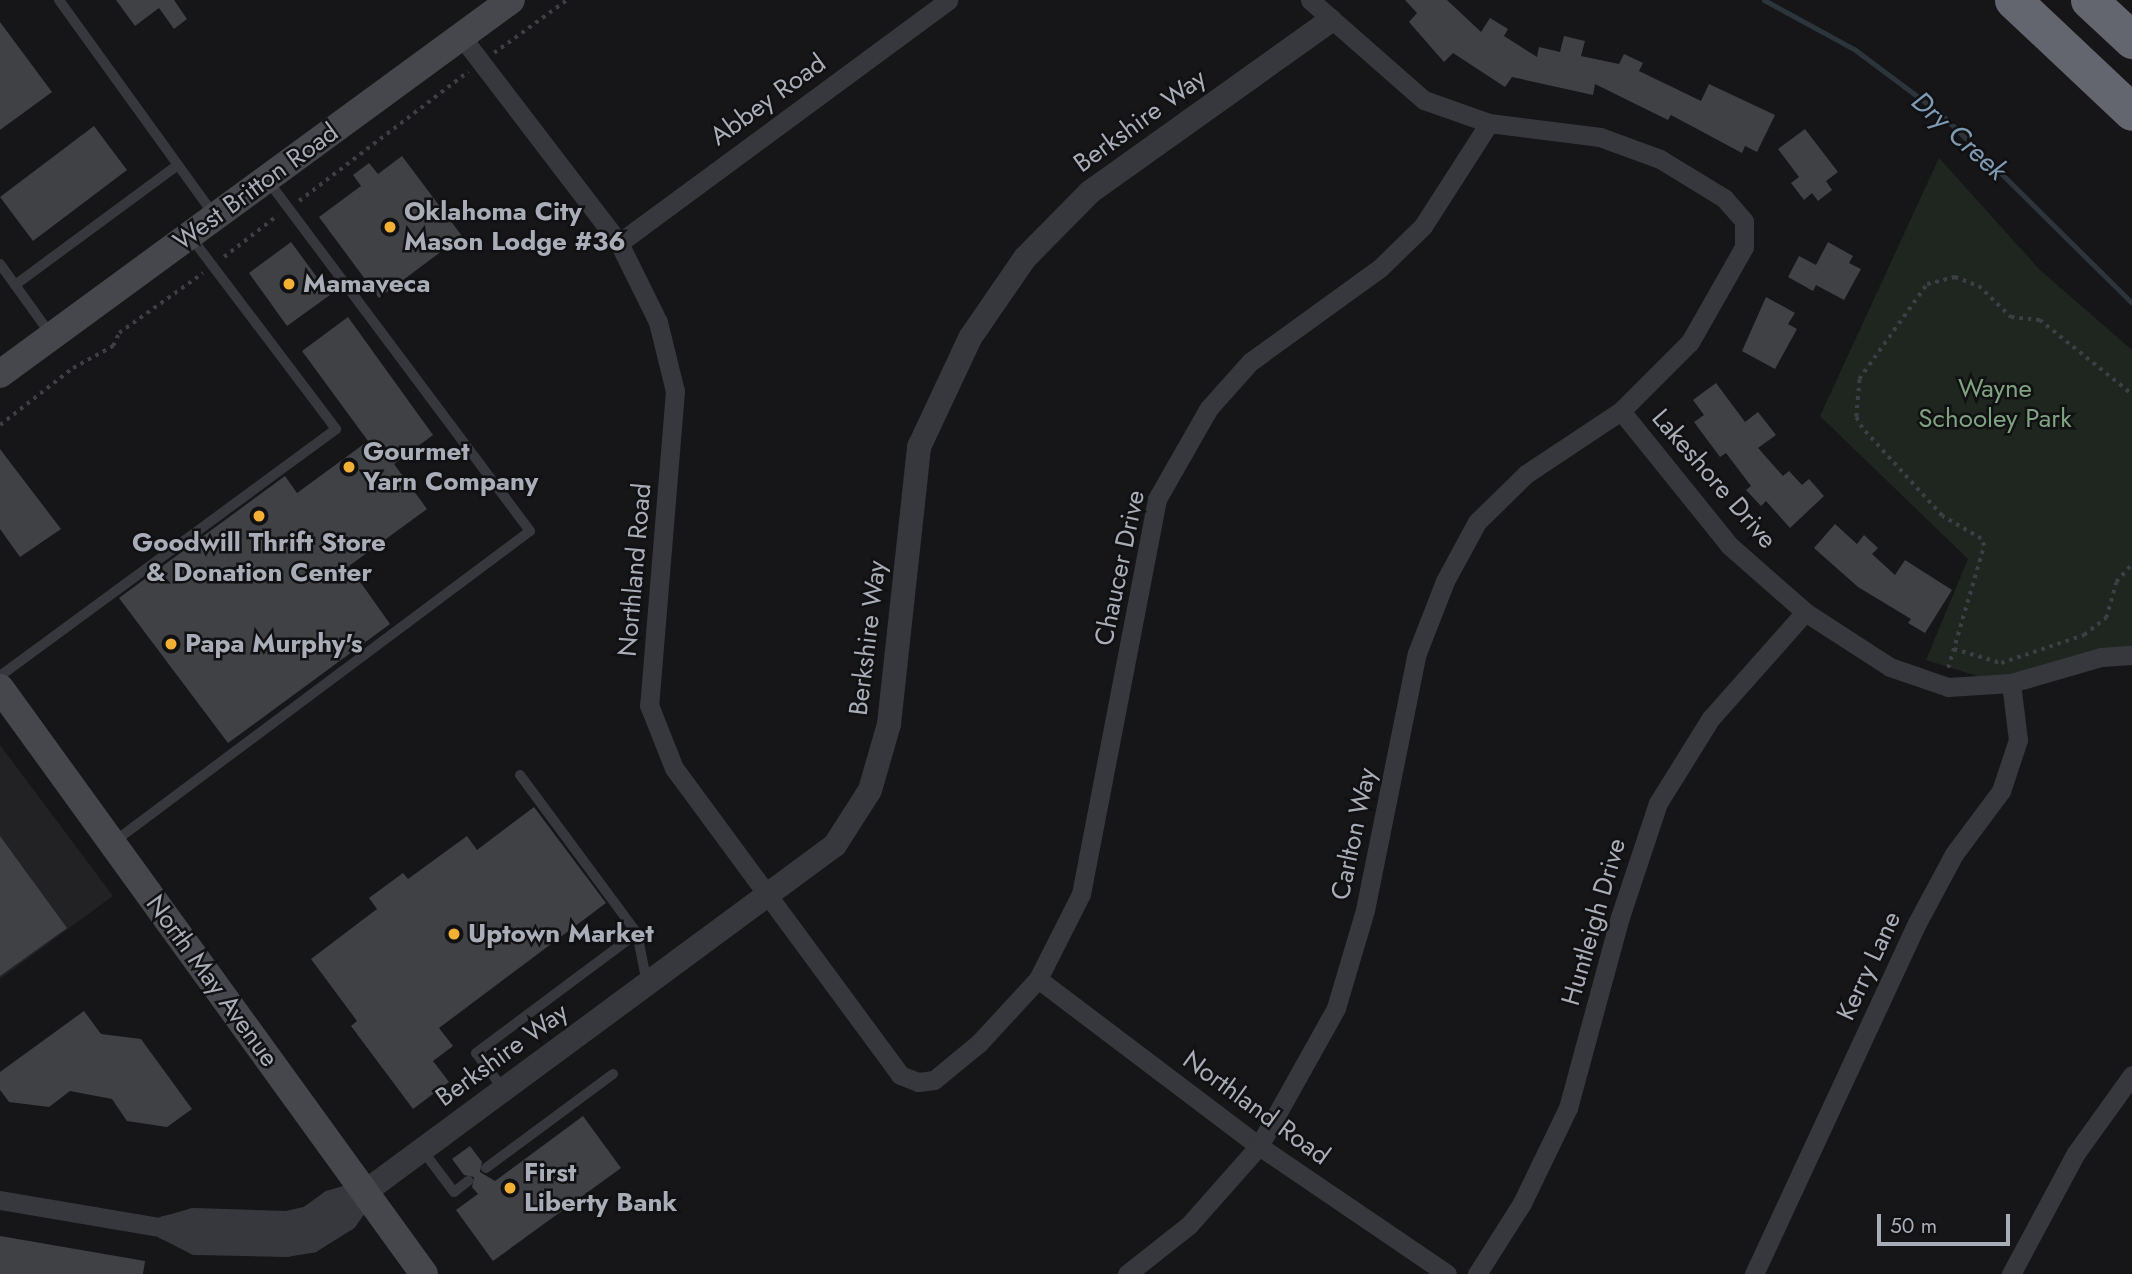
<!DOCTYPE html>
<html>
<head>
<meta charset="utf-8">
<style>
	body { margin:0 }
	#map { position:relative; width:2132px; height:1274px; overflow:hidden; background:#161618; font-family:Jost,sans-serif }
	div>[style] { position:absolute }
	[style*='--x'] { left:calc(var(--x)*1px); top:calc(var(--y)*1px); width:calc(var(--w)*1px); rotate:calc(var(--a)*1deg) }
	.built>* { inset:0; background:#222225 }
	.green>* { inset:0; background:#1e261f }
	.stream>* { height:5px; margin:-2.5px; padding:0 2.5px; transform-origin:2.5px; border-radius:2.5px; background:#2c353c }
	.building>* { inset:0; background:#404145 }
	.path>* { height:3.5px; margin-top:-1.75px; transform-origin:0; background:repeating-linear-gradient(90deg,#3d3f44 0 3.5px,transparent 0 8.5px) }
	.service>* { height:10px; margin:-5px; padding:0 5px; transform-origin:5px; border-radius:5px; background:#37383d }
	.minor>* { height:19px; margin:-9.5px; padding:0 9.5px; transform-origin:9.5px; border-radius:9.5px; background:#37383d }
	.tertiary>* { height:24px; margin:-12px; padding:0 12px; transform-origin:12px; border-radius:12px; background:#37383d }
	.secondary>* { height:28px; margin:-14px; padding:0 14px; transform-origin:14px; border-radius:14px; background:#45474d }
	.motorway>* { height:37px; margin:-18.5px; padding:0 18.5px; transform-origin:18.5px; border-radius:18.5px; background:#63666e }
	.dots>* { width:19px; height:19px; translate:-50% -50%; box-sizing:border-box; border:4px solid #111113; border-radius:50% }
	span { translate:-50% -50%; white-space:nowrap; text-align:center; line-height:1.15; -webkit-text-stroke:5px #111113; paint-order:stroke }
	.street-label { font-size:26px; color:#a8adb8 }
	.poi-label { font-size:26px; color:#a8adb8; font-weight:700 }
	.left { translate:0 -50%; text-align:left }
	.park-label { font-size:26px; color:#7fa381 }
	.water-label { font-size:28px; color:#7f9bb3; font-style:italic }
	.scale { position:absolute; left:1877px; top:1214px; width:133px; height:32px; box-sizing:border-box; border:4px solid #a8adb8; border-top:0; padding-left:9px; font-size:21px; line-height:24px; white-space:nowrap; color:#a8adb8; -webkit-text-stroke:5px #111113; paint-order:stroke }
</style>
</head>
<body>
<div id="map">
	<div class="built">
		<div style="clip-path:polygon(0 745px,113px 896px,0 979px)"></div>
	</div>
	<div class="green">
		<div style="clip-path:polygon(1939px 158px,2040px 270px,2132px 350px,2132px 652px,2018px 680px,1977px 676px,1926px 660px,1968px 559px,1820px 416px)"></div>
	</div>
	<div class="stream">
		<div style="--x:1764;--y:0;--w:102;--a:28.6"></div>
		<div style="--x:1854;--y:49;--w:109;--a:36.8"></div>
		<div style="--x:1941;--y:114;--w:269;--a:44.7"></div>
	</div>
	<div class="building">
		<div style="clip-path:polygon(116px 0,174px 0,187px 19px,174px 29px,159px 8px,135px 26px)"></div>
		<div style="clip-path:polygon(1405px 0,1447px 0,1481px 32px,1490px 18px,1508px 29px,1504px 36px,1537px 57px,1539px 47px,1560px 52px,1564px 36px,1585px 41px,1581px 56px,1619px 64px,1624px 54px,1643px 63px,1639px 71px,1701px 101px,1709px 84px,1775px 115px,1757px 152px,1745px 146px,1742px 153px,1671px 115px,1668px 120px,1595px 84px,1593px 95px,1512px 77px,1505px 87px,1453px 53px,1444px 62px,1409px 22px,1417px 13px)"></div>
		<div style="clip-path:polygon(0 22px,52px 92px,0 130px)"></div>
		<div style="clip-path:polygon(94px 126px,127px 170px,33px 241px,0 197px)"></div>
		<div style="clip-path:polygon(1805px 129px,1838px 172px,1826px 181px,1832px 190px,1818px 201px,1812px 193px,1804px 200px,1791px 183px,1799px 177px,1778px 149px)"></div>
		<div style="clip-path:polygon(402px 156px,462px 236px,379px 298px,319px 217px,361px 186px,353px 175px,369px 163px,378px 174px)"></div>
		<div style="clip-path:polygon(291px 242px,330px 295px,287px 326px,249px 273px)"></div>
		<div style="clip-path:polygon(1828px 242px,1853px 256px,1849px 263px,1861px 269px,1844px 300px,1816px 285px,1813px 291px,1788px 277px,1799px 256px,1816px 265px)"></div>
		<div style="clip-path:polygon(1766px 297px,1795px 313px,1788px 324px,1797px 329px,1775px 369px,1742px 351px)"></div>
		<div style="clip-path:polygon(348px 317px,433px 435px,394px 464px,427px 509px,349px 566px,390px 624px,228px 743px,119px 598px,285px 476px,297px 493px,368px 441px,302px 351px)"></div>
		<div style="clip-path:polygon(1716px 383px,1745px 422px,1758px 412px,1776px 435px,1758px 448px,1783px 476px,1789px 471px,1802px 485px,1809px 479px,1824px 496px,1790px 528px,1766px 501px,1761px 506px,1746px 490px,1751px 486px,1726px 453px,1720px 457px,1694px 422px,1704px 415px,1693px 400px)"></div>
		<div style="clip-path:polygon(0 449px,61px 529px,20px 557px,0 529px)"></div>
		<div style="clip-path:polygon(1835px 524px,1857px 544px,1864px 535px,1878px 548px,1872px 554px,1895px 575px,1905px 560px,1952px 590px,1925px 633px,1908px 623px,1911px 619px,1858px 587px,1814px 548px)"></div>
		<div style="clip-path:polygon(534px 807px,606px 903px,439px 1028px,453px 1046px,433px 1061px,449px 1082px,413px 1109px,351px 1026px,357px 1021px,311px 959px,377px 909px,369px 898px,403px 873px,408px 879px,467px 836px,477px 850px)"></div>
		<div style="clip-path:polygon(0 836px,67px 928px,0 976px)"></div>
		<div style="clip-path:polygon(84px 1011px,101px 1034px,141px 1039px,192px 1109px,167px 1127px,127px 1121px,112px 1099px,70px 1091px,49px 1107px,9px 1102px,0 1090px,0 1072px)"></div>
		<div style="clip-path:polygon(583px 1116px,621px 1168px,493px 1261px,456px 1210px,478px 1194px,472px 1187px,474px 1177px,464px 1175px,452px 1159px,470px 1146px,482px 1162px,480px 1172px,495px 1181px)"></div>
		<div style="clip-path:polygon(0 1236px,145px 1261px,143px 1274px,0 1274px)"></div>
	</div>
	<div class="path">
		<div style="--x:494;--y:53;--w:90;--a:-36"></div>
		<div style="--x:299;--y:201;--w:213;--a:-37.4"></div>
		<div style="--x:224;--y:257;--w:68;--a:-37.9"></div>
		<div style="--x:0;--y:425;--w:93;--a:-38"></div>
		<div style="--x:73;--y:368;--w:46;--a:-28.8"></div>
		<div style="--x:113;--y:346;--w:14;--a:-65"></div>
		<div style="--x:119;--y:333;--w:103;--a:-35.5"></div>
		<div style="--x:1954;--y:649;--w:49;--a:16.6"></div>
		<div style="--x:2001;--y:663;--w:88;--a:-18.6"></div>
		<div style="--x:2084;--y:635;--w:28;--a:-38"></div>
		<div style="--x:2106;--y:618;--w:37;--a:-74"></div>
		<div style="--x:2116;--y:582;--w:24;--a:-48"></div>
		<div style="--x:1948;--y:668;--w:127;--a:-73.6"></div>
		<div style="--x:1984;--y:546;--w:8;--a:-113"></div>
		<div style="--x:1981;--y:539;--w:45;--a:-149.5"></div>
		<div style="--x:1942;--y:516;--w:119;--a:-132.3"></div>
		<div style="--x:1862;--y:428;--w:13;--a:-119"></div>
		<div style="--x:1856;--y:417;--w:38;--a:-85"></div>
		<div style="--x:1859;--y:379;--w:117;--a:-54.4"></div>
		<div style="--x:1927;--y:284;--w:29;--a:-14"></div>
		<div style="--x:1955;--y:277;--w:26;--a:21"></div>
		<div style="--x:1979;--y:286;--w:45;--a:44.1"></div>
		<div style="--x:2011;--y:317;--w:29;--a:6"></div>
		<div style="--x:2040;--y:320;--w:118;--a:38.8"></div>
	</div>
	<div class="service">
		<div style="--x:59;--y:0;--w:265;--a:54.2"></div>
		<div style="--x:0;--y:264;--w:87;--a:54.3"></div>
		<div style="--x:15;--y:285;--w:202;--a:-36.4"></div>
		<div style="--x:0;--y:676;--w:417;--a:-36.3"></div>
		<div style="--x:336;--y:429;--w:241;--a:-127.1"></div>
		<div style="--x:520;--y:775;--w:197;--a:53.5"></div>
		<div style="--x:637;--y:933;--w:51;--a:78.7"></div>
		<div style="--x:115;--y:841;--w:518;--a:-36.76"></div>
		<div style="--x:530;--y:531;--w:439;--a:-126.8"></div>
		<div style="--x:504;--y:1090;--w:46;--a:-127.1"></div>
		<div style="--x:476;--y:1053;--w:201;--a:-36.7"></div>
		<div style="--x:423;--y:1151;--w:51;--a:52.9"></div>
		<div style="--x:454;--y:1192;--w:18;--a:-38"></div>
		<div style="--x:486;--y:1168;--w:158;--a:-36.5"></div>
	</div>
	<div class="minor">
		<div style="--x:1310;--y:0;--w:152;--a:41.3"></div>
		<div style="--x:1424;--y:100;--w:69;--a:19.5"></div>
		<div style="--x:1489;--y:123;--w:112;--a:7.2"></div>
		<div style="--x:1600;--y:137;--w:64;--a:20.1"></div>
		<div style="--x:1660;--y:159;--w:75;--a:31.4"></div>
		<div style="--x:1724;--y:198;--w:30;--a:49"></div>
		<div style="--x:1744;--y:221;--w:26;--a:90"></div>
		<div style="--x:1744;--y:247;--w:109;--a:119.6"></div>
		<div style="--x:1690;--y:342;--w:98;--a:135"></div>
		<div style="--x:1621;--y:411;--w:174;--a:51.1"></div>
		<div style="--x:1730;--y:546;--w:100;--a:41.3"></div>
		<div style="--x:1805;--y:612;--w:101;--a:32.9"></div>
		<div style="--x:1890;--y:667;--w:61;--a:19"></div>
		<div style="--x:1948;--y:687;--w:63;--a:-3.6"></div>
		<div style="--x:2011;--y:683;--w:94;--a:-16.1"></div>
		<div style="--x:2101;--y:657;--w:31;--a:-4"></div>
		<div style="--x:461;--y:36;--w:260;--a:52.6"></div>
		<div style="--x:619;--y:243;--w:88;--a:63.7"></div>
		<div style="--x:658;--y:322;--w:71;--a:76.2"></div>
		<div style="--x:675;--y:391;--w:315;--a:94.7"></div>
		<div style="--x:649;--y:705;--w:68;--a:68.4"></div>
		<div style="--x:674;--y:768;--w:381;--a:53.6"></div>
		<div style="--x:900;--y:1075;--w:19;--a:21"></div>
		<div style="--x:918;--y:1082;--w:16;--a:-7"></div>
		<div style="--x:934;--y:1080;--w:58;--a:-39.4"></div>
		<div style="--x:979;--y:1043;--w:87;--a:-47.3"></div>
		<div style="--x:1038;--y:979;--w:95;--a:-63.2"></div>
		<div style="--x:1081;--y:894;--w:402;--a:-79.1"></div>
		<div style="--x:1157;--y:499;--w:105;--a:-60.3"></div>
		<div style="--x:1209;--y:408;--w:62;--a:-48.3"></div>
		<div style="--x:1250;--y:362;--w:160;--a:-35.9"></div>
		<div style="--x:1380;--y:268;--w:60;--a:-44.3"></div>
		<div style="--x:1423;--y:226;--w:122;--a:-57.3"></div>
		<div style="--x:619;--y:243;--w:409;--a:-36.4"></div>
		<div style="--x:1038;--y:979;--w:277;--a:37.1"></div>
		<div style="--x:1259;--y:1146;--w:227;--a:34.2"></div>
		<div style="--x:0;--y:1200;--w:168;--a:9.6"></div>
		<div style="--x:1127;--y:1274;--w:79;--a:-38.3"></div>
		<div style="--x:1189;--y:1225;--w:106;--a:-48.5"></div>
		<div style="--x:1259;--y:1146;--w:158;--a:-60.8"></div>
		<div style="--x:1336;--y:1008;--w:102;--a:-73.5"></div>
		<div style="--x:1365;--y:910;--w:262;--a:-78.6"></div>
		<div style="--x:1417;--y:653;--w:77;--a:-68.7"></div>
		<div style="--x:1445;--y:581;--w:67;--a:-61.5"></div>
		<div style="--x:1477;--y:522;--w:69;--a:-44.4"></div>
		<div style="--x:1526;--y:474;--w:114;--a:-33.6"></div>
		<div style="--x:1477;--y:1274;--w:84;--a:-57.6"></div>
		<div style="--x:1522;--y:1203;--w:106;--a:-64.2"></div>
		<div style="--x:1568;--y:1108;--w:198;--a:-74.8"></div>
		<div style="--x:1620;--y:917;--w:120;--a:-71.6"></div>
		<div style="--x:1658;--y:803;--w:100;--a:-58.1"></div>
		<div style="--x:1711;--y:718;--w:142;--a:-48.4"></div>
		<div style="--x:1754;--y:1274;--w:387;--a:-65.1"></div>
		<div style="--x:1917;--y:923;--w:78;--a:-61.8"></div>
		<div style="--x:1954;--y:854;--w:79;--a:-53.3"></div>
		<div style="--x:2001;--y:791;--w:54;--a:-71.6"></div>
		<div style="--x:2018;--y:740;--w:57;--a:-97"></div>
		<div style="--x:2011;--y:1274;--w:137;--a:-61.8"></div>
		<div style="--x:2076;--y:1153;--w:96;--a:-54.3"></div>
	</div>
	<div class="tertiary">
		<div style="--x:365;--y:1192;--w:584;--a:-36.44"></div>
		<div style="--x:835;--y:845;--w:65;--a:-57.5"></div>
		<div style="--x:870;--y:790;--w:69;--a:-73.9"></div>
		<div style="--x:889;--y:724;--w:279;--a:-83.8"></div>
		<div style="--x:919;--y:447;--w:120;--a:-64.9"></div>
		<div style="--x:970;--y:338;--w:97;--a:-55.5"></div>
		<div style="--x:1025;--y:258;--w:93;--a:-45.4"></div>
		<div style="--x:1090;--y:192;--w:295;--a:-35.5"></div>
		<div style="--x:365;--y:1192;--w:33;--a:125"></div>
		<div style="--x:346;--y:1219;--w:41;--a:147.8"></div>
		<div style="--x:311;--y:1241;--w:25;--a:171"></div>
		<div style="--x:286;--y:1245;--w:90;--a:-178.7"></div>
		<div style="--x:196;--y:1243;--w:34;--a:-153"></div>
		<div style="--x:166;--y:1228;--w:29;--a:-16"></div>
		<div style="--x:194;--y:1220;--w:93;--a:1.8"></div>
		<div style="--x:287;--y:1223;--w:23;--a:-13"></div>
		<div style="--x:309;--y:1218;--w:27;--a:-36"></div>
		<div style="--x:331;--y:1202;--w:35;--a:-16"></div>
	</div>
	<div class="secondary">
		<div style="--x:0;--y:374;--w:633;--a:-36.2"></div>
		<div style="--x:0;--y:688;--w:723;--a:54.11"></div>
	</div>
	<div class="motorway">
		<div style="--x:2013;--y:0;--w:163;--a:43.3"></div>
		<div style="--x:2089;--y:0;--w:59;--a:42.9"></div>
	</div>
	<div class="dots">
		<div style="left:390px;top:227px;background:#f2b134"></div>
		<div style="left:289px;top:284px;background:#f2b134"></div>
		<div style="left:349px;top:467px;background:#f2b134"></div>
		<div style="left:259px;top:516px;background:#f2b134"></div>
		<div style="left:171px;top:644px;background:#f2b134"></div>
		<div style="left:454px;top:934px;background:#f2b134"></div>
		<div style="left:510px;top:1188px;background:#f2b134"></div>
	</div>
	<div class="street-label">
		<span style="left:768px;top:100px;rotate:-36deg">Abbey Road</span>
		<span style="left:1140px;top:121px;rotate:-36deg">Berkshire Way</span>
		<span style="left:256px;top:187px;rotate:-36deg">West Britton Road</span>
		<span style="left:1714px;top:479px;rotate:49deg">Lakeshore Drive</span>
		<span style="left:1120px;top:568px;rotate:-78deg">Chaucer Drive</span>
		<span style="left:635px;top:570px;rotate:-85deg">Northland Road</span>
		<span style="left:868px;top:638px;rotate:-83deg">Berkshire Way</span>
		<span style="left:1354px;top:834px;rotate:-78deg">Carlton Way</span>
		<span style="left:1594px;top:922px;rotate:-74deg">Huntleigh Drive</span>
		<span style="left:1869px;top:966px;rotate:-65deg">Kerry Lane</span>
		<span style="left:212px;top:981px;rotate:54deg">North May Avenue</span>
		<span style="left:502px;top:1055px;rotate:-36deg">Berkshire Way</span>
		<span style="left:1256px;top:1108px;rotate:36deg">Northland Road</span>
	</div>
	<div class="poi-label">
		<span class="left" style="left:404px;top:227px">Oklahoma City<br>Mason Lodge #36</span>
		<span class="left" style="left:303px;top:284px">Mamaveca</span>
		<span class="left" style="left:363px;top:467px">Gourmet<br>Yarn Company</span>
		<span style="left:259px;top:558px">Goodwill Thrift Store<br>&amp; Donation Center</span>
		<span class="left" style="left:185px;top:644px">Papa Murphy's</span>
		<span class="left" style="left:468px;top:934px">Uptown Market</span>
		<span class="left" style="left:524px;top:1188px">First<br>Liberty Bank</span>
	</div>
	<div class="park-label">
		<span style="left:1995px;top:404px">Wayne<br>Schooley Park</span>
	</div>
	<div class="water-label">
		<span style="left:1959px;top:136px;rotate:42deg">Dry Creek</span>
	</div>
	<div class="scale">50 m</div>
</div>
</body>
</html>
